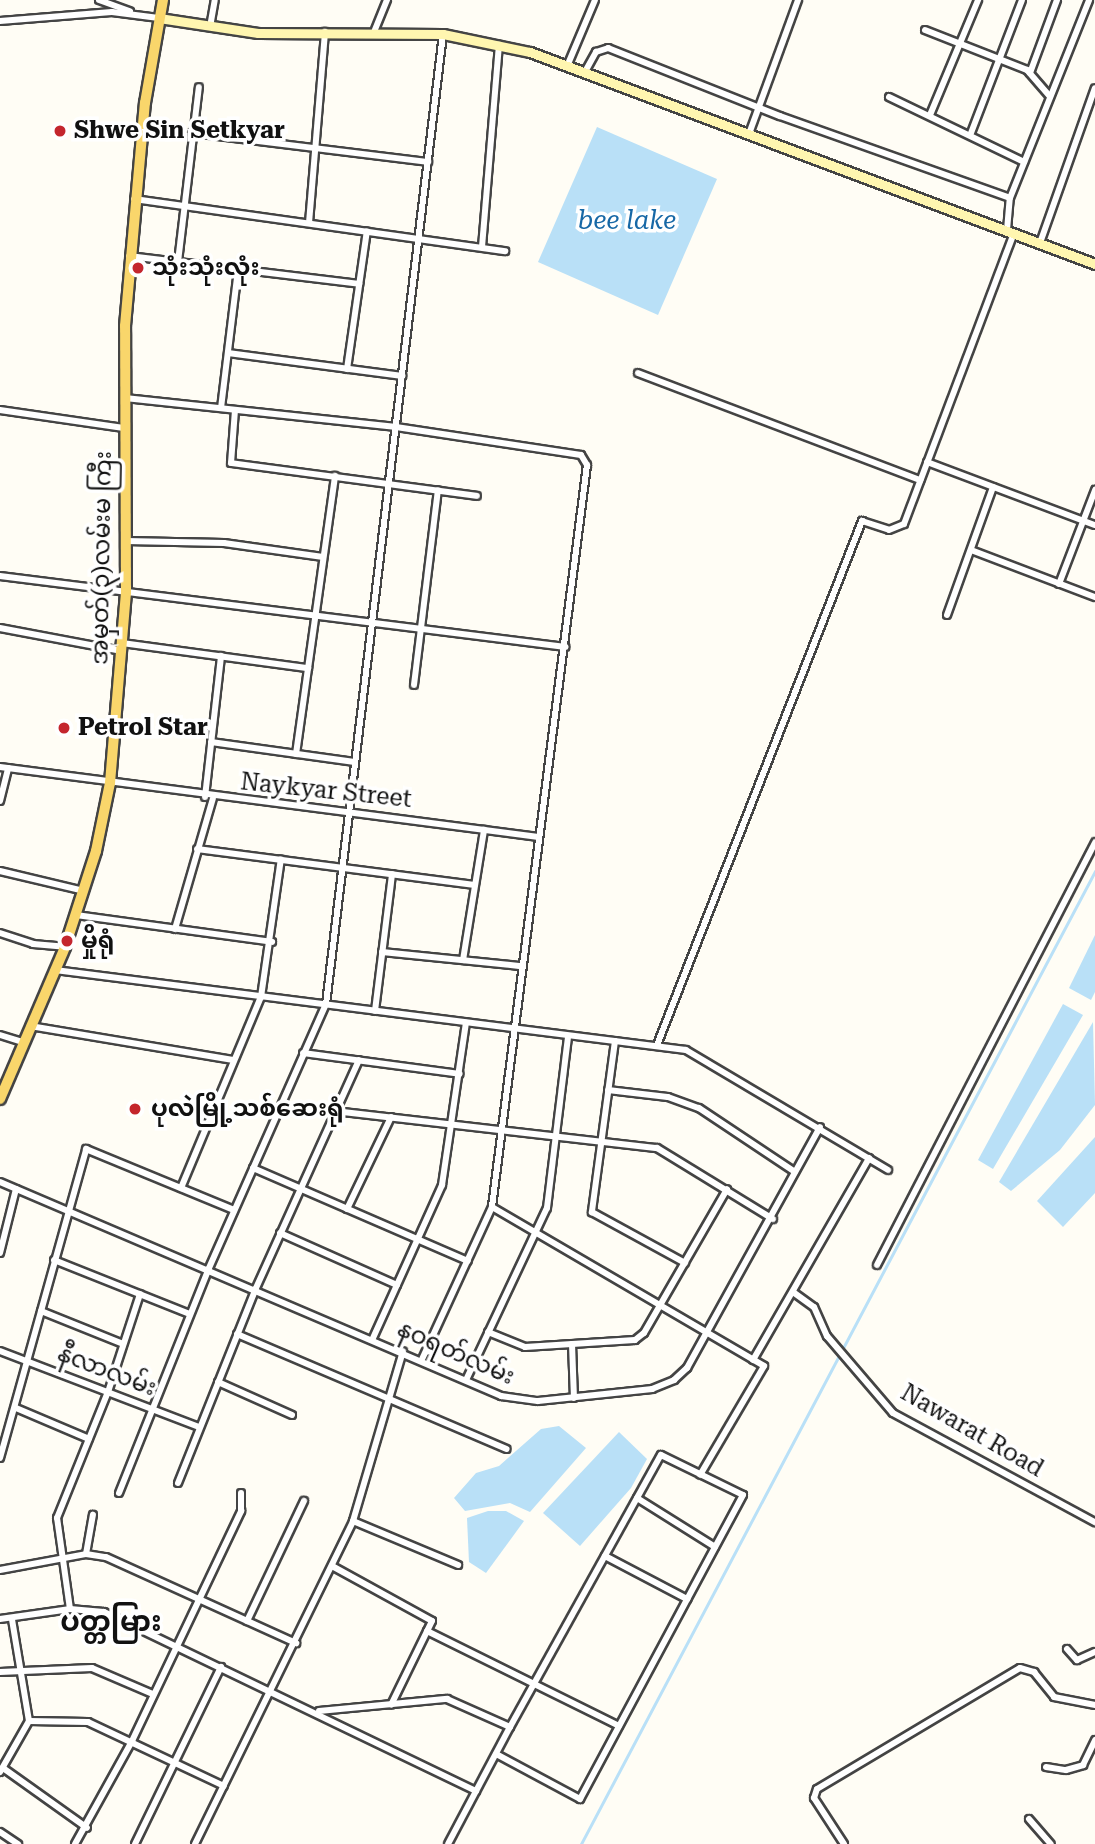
<!DOCTYPE html>
<html>
<head>
<meta charset="utf-8">
<style>
	body { margin:0 }
	#map { position:relative; width:1095px; height:1844px; overflow:hidden; background:#fffdf5; font-family:"Roboto Serif","Noto Sans Myanmar",serif }
	div>[style] { position:absolute }
	[style*='--x'] { left:calc(var(--x)*1px); top:calc(var(--y)*1px); width:calc(var(--w)*1px); rotate:calc(var(--a)*1deg) }
	.water>* { inset:0; background:#b9e0f7 }
	.stream>* { height:2.5px; margin:-1.25px; padding:0 1.25px; transform-origin:1.25px; border-radius:1.25px; background:#b9e0f7 }
	.roads { filter:drop-shadow(2px 0 #444) drop-shadow(-2px 0 #444) drop-shadow(0 2px #444) drop-shadow(0 -2px #444) }
	.street>* { height:6px; margin:-3px; padding:0 3px; transform-origin:3px; border-radius:3px; background:#fff }
	.secondary>* { height:9px; margin:-4.5px; padding:0 4.5px; transform-origin:4.5px; border-radius:4.5px; background:#fff6b0 }
	.primary>* { height:10px; margin:-5px; padding:0 5px; transform-origin:5px; border-radius:5px; background:#f9d66b }
	.dots>* { width:19px; height:19px; translate:-50% -50%; box-sizing:border-box; border:4px solid #fff; border-radius:50% }
	span { translate:-50% -50%; white-space:nowrap; text-align:center; line-height:1.15; -webkit-text-stroke:7px #fff; paint-order:stroke }
	.poi-label { font-size:24px; color:#111; font-weight:700 }
	.left { translate:0 -50%; text-align:left }
	.street-label { font-size:24px; color:#111 }
	.water-label { font-size:26px; color:#1768a6; font-style:italic }
	.quarter-label { font-size:28px; color:#111; font-weight:700 }
</style>
</head>
<body>
<div id="map">
	<div class="water">
		<div style="clip-path:polygon(597px 127px,717px 179px,658px 315px,538px 262px)"></div>
		<div style="clip-path:polygon(1095px 935px,1095px 992px,1091px 1000px,1069px 988px)"></div>
		<div style="clip-path:polygon(1063px 1004px,1083px 1015px,993px 1169px,978px 1160px)"></div>
		<div style="clip-path:polygon(1093px 1022px,1095px 1105px,1060px 1150px,1011px 1191px,999px 1182px)"></div>
		<div style="clip-path:polygon(1095px 1137px,1095px 1193px,1063px 1227px,1037px 1201px)"></div>
		<div style="clip-path:polygon(559px 1426px,586px 1448px,530px 1512px,510px 1503px,465px 1511px,454px 1498px,476px 1473px,499px 1466px,541px 1429px)"></div>
		<div style="clip-path:polygon(619px 1432px,647px 1459px,631px 1488px,580px 1546px,543px 1513px)"></div>
		<div style="clip-path:polygon(488px 1511px,506px 1511px,524px 1521px,486px 1573px,469px 1562px,467px 1518px)"></div>
	</div>
	<div class="stream">
		<div style="--x:581;--y:1844;--w:1100;--a:-62.15"></div>
	</div>
	<div class="roads">
		<div class="street">
			<div style="--x:99;--y:0;--w:33;--a:20"></div>
			<div style="--x:0;--y:21;--w:112;--a:-4.6"></div>
			<div style="--x:112;--y:12;--w:47;--a:7.3"></div>
			<div style="--x:210;--y:27;--w:27;--a:-80"></div>
			<div style="--x:925;--y:30;--w:110;--a:21.4"></div>
			<div style="--x:1027;--y:70;--w:35;--a:49"></div>
			<div style="--x:374;--y:32;--w:35;--a:-68"></div>
			<div style="--x:568;--y:64;--w:69;--a:-67.1"></div>
			<div style="--x:586;--y:70;--w:21;--a:-61"></div>
			<div style="--x:596;--y:52;--w:13;--a:-18"></div>
			<div style="--x:608;--y:48;--w:185;--a:21.6"></div>
			<div style="--x:780;--y:116;--w:244;--a:19.6"></div>
			<div style="--x:1030;--y:73;--w:78;--a:-69.7"></div>
			<div style="--x:889;--y:97;--w:150;--a:25.7"></div>
			<div style="--x:930;--y:115;--w:125;--a:-67.3"></div>
			<div style="--x:192;--y:133;--w:238;--a:7"></div>
			<div style="--x:971;--y:133;--w:142;--a:-69"></div>
			<div style="--x:749;--y:134;--w:143;--a:-69.9"></div>
			<div style="--x:134;--y:199;--w:375;--a:8"></div>
			<div style="--x:309;--y:223;--w:192;--a:-85.2"></div>
			<div style="--x:1007;--y:230;--w:32;--a:-85"></div>
			<div style="--x:1010;--y:198;--w:213;--a:-68.2"></div>
			<div style="--x:1040;--y:243;--w:164;--a:-70.5"></div>
			<div style="--x:482;--y:247;--w:203;--a:-85.2"></div>
			<div style="--x:129;--y:256;--w:232;--a:6.9"></div>
			<div style="--x:178;--y:262;--w:176;--a:-83.2"></div>
			<div style="--x:228;--y:353;--w:176;--a:7.5"></div>
			<div style="--x:347;--y:369;--w:139;--a:-81.8"></div>
			<div style="--x:638;--y:373;--w:302;--a:20.8"></div>
			<div style="--x:125;--y:398;--w:273;--a:6.1"></div>
			<div style="--x:396;--y:427;--w:187;--a:8.6"></div>
			<div style="--x:581;--y:455;--w:12;--a:59"></div>
			<div style="--x:587;--y:465;--w:748;--a:97.3"></div>
			<div style="--x:492;--y:1207;--w:167;--a:114.7"></div>
			<div style="--x:221;--y:408;--w:140;--a:-83"></div>
			<div style="--x:0;--y:410;--w:125;--a:8.3"></div>
			<div style="--x:235;--y:410;--w:53;--a:94.3"></div>
			<div style="--x:231;--y:463;--w:248;--a:7.6"></div>
			<div style="--x:927;--y:462;--w:179;--a:20.6"></div>
			<div style="--x:126;--y:541;--w:98;--a:1.2"></div>
			<div style="--x:224;--y:543;--w:100;--a:8"></div>
			<div style="--x:971;--y:550;--w:133;--a:20.8"></div>
			<div style="--x:0;--y:576;--w:570;--a:7.15"></div>
			<div style="--x:1059;--y:584;--w:101;--a:-69"></div>
			<div style="--x:947;--y:615;--w:136;--a:-70.2"></div>
			<div style="--x:0;--y:628;--w:124;--a:10.7"></div>
			<div style="--x:122;--y:643;--w:188;--a:7.7"></div>
			<div style="--x:414;--y:685;--w:196;--a:-83"></div>
			<div style="--x:211;--y:742;--w:145;--a:7.9"></div>
			<div style="--x:296;--y:754;--w:281;--a:-82"></div>
			<div style="--x:0;--y:767;--w:543;--a:7.41"></div>
			<div style="--x:205;--y:797;--w:142;--a:-83.5"></div>
			<div style="--x:0;--y:801;--w:34;--a:-76"></div>
			<div style="--x:197;--y:849;--w:280;--a:7.4"></div>
			<div style="--x:0;--y:871;--w:86;--a:13.4"></div>
			<div style="--x:76;--y:915;--w:198;--a:7.8"></div>
			<div style="--x:175;--y:929;--w:136;--a:-73.8"></div>
			<div style="--x:0;--y:933;--w:35;--a:18"></div>
			<div style="--x:33;--y:944;--w:32;--a:5"></div>
			<div style="--x:382;--y:952;--w:140;--a:5.8"></div>
			<div style="--x:463;--y:960;--w:132;--a:-80.8"></div>
			<div style="--x:55;--y:970;--w:636;--a:7.23"></div>
			<div style="--x:686;--y:1050;--w:235;--a:30.7"></div>
			<div style="--x:375;--y:1011;--w:138;--a:-82.9"></div>
			<div style="--x:30;--y:1026;--w:206;--a:9.5"></div>
			<div style="--x:0;--y:1035;--w:24;--a:17"></div>
			<div style="--x:615;--y:1041;--w:173;--a:97.7"></div>
			<div style="--x:592;--y:1212;--w:106;--a:28.7"></div>
			<div style="--x:657;--y:1045;--w:563;--a:-68.63"></div>
			<div style="--x:862;--y:521;--w:28;--a:18"></div>
			<div style="--x:889;--y:530;--w:16;--a:-22"></div>
			<div style="--x:904;--y:524;--w:311;--a:-69.3"></div>
			<div style="--x:303;--y:1053;--w:158;--a:7.6"></div>
			<div style="--x:608;--y:1090;--w:60;--a:6.7"></div>
			<div style="--x:668;--y:1097;--w:33;--a:20"></div>
			<div style="--x:699;--y:1108;--w:115;--a:33.7"></div>
			<div style="--x:335;--y:1111;--w:324;--a:6.6"></div>
			<div style="--x:657;--y:1148;--w:136;--a:31.5"></div>
			<div style="--x:253;--y:1168;--w:234;--a:23.4"></div>
			<div style="--x:0;--y:1182;--w:545;--a:23.13"></div>
			<div style="--x:501;--y:1396;--w:37;--a:8"></div>
			<div style="--x:538;--y:1401;--w:115;--a:-6"></div>
			<div style="--x:652;--y:1389;--w:24;--a:-22"></div>
			<div style="--x:674;--y:1380;--w:18;--a:-43"></div>
			<div style="--x:687;--y:1368;--w:275;--a:-61.1"></div>
			<div style="--x:181;--y:1188;--w:207;--a:-67.3"></div>
			<div style="--x:261;--y:997;--w:139;--a:-81.8"></div>
			<div style="--x:492;--y:1207;--w:315;--a:30.3"></div>
			<div style="--x:764;--y:1366;--w:126;--a:120.4"></div>
			<div style="--x:347;--y:1209;--w:102;--a:-64.4"></div>
			<div style="--x:280;--y:1233;--w:128;--a:24"></div>
			<div style="--x:0;--y:1253;--w:66;--a:-76"></div>
			<div style="--x:54;--y:1260;--w:146;--a:21.7"></div>
			<div style="--x:877;--y:1265;--w:476;--a:-62.7"></div>
			<div style="--x:793;--y:1292;--w:26;--a:36"></div>
			<div style="--x:814;--y:1307;--w:32;--a:66"></div>
			<div style="--x:827;--y:1336;--w:101;--a:49.4"></div>
			<div style="--x:893;--y:1413;--w:230;--a:28.4"></div>
			<div style="--x:41;--y:1311;--w:88;--a:21.9"></div>
			<div style="--x:488;--y:1332;--w:40;--a:22"></div>
			<div style="--x:525;--y:1347;--w:110;--a:-3.6"></div>
			<div style="--x:635;--y:1340;--w:11;--a:-38"></div>
			<div style="--x:644;--y:1333;--w:166;--a:-60"></div>
			<div style="--x:237;--y:1334;--w:293;--a:23.1"></div>
			<div style="--x:373;--y:1338;--w:168;--a:-65.7"></div>
			<div style="--x:442;--y:1185;--w:164;--a:-81.6"></div>
			<div style="--x:572;--y:1344;--w:54;--a:87.9"></div>
			<div style="--x:0;--y:1351;--w:213;--a:20.9"></div>
			<div style="--x:753;--y:1360;--w:233;--a:-60.1"></div>
			<div style="--x:466;--y:1380;--w:190;--a:-64.8"></div>
			<div style="--x:547;--y:1208;--w:173;--a:-83"></div>
			<div style="--x:218;--y:1382;--w:81;--a:24"></div>
			<div style="--x:16;--y:1408;--w:79;--a:23"></div>
			<div style="--x:0;--y:1458;--w:321;--a:-74.4"></div>
			<div style="--x:86;--y:1149;--w:160;--a:22.4"></div>
			<div style="--x:178;--y:1483;--w:210;--a:-68.2"></div>
			<div style="--x:256;--y:1288;--w:250;--a:-65.7"></div>
			<div style="--x:119;--y:1493;--w:242;--a:-68.2"></div>
			<div style="--x:209;--y:1268;--w:289;--a:-66.1"></div>
			<div style="--x:326;--y:1004;--w:977;--a:-83.12"></div>
			<div style="--x:637;--y:1498;--w:92;--a:32.1"></div>
			<div style="--x:353;--y:1521;--w:114;--a:22.7"></div>
			<div style="--x:86;--y:1554;--w:40;--a:-80"></div>
			<div style="--x:605;--y:1556;--w:93;--a:27.7"></div>
			<div style="--x:332;--y:1566;--w:114;--a:28.8"></div>
			<div style="--x:432;--y:1621;--w:93;--a:116"></div>
			<div style="--x:0;--y:1570;--w:87;--a:-10.5"></div>
			<div style="--x:86;--y:1554;--w:20;--a:9"></div>
			<div style="--x:106;--y:1557;--w:209;--a:24.4"></div>
			<div style="--x:70;--y:1609;--w:92;--a:-98.1"></div>
			<div style="--x:57;--y:1518;--w:136;--a:-68"></div>
			<div style="--x:108;--y:1392;--w:103;--a:-71.9"></div>
			<div style="--x:0;--y:1619;--w:71;--a:-8.1"></div>
			<div style="--x:70;--y:1609;--w:34;--a:5"></div>
			<div style="--x:104;--y:1612;--w:413;--a:25.7"></div>
			<div style="--x:247;--y:1621;--w:133;--a:-64.6"></div>
			<div style="--x:427;--y:1631;--w:214;--a:26.3"></div>
			<div style="--x:1067;--y:1649;--w:15;--a:48"></div>
			<div style="--x:1077;--y:1660;--w:20;--a:-24"></div>
			<div style="--x:0;--y:1672;--w:92;--a:-2.5"></div>
			<div style="--x:92;--y:1668;--w:66;--a:23.1"></div>
			<div style="--x:319;--y:1711;--w:129;--a:-5.4"></div>
			<div style="--x:447;--y:1699;--w:69;--a:24"></div>
			<div style="--x:29;--y:1721;--w:59;--a:1"></div>
			<div style="--x:88;--y:1722;--w:150;--a:25.2"></div>
			<div style="--x:1046;--y:1767;--w:20;--a:9"></div>
			<div style="--x:1066;--y:1770;--w:18;--a:-16"></div>
			<div style="--x:1083;--y:1765;--w:28;--a:-64"></div>
			<div style="--x:3;--y:1768;--w:103;--a:35.5"></div>
			<div style="--x:0;--y:1772;--w:59;--a:-60.4"></div>
			<div style="--x:29;--y:1721;--w:103;--a:-99.5"></div>
			<div style="--x:1029;--y:1819;--w:33;--a:49"></div>
			<div style="--x:0;--y:1832;--w:22;--a:34"></div>
			<div style="--x:75;--y:1844;--w:118;--a:-61"></div>
			<div style="--x:132;--y:1741;--w:255;--a:-64.6"></div>
			<div style="--x:241;--y:1511;--w:18;--a:-90"></div>
			<div style="--x:135;--y:1844;--w:197;--a:-64.1"></div>
			<div style="--x:195;--y:1844;--w:360;--a:-63.9"></div>
			<div style="--x:353;--y:1521;--w:177;--a:-73.6"></div>
			<div style="--x:448;--y:1844;--w:132;--a:-62.1"></div>
			<div style="--x:510;--y:1727;--w:311;--a:-61"></div>
			<div style="--x:661;--y:1455;--w:91;--a:26"></div>
			<div style="--x:743;--y:1495;--w:345;--a:118.2"></div>
			<div style="--x:580;--y:1799;--w:95;--a:-151.8"></div>
			<div style="--x:844;--y:1844;--w:55;--a:-123.1"></div>
			<div style="--x:814;--y:1798;--w:9;--a:-72"></div>
			<div style="--x:817;--y:1789;--w:236;--a:-30.8"></div>
			<div style="--x:1020;--y:1668;--w:15;--a:16"></div>
			<div style="--x:1034;--y:1672;--w:32;--a:51"></div>
			<div style="--x:1054;--y:1697;--w:42;--a:11"></div>
		</div>
		<div class="secondary">
			<div style="--x:159;--y:18;--w:100;--a:8.6"></div>
			<div style="--x:258;--y:33;--w:185;--a:0.3"></div>
			<div style="--x:443;--y:34;--w:89;--a:11.7"></div>
			<div style="--x:530;--y:52;--w:603;--a:20.57"></div>
		</div>
		<div class="primary">
			<div style="--x:0;--y:1099;--w:165;--a:-66.8"></div>
			<div style="--x:65;--y:947;--w:101;--a:-72.1"></div>
			<div style="--x:96;--y:851;--w:69;--a:-78.4"></div>
			<div style="--x:110;--y:783;--w:192;--a:-85.2"></div>
			<div style="--x:126;--y:592;--w:266;--a:-90.2"></div>
			<div style="--x:125;--y:326;--w:224;--a:-84.9"></div>
			<div style="--x:145;--y:103;--w:105;--a:-80.1"></div>
		</div>
	</div>
	<div class="dots">
		<div style="left:60px;top:131px;background:#c4262e"></div>
		<div style="left:138px;top:268px;background:#c4262e"></div>
		<div style="left:64px;top:728px;background:#c4262e"></div>
		<div style="left:67px;top:941px;background:#c4262e"></div>
		<div style="left:135px;top:1109px;background:#c4262e"></div>
	</div>
	<div class="poi-label">
		<span class="left" style="left:74px;top:131px">Shwe Sin Setkyar</span>
		<span class="left" style="left:152px;top:268px">သုံးသုံးလုံး</span>
		<span class="left" style="left:78px;top:728px">Petrol Star</span>
		<span class="left" style="left:81px;top:941px">မှိုရုံ</span>
		<span class="left" style="left:151px;top:1109px">ပုလဲမြို့သစ်ဆေးရုံ</span>
	</div>
	<div class="street-label">
		<span style="left:102px;top:558px;rotate:-89deg">အမှတ်(၃)လမ်းမ ကြီး</span>
		<span style="left:326px;top:791px;rotate:6deg">Naykyar Street</span>
		<span style="left:456px;top:1353px;rotate:24deg">နဝရတ်လမ်း</span>
		<span style="left:107px;top:1371px;rotate:21deg">နီလာလမ်း</span>
		<span style="left:972px;top:1431px;rotate:30deg">Nawarat Road</span>
	</div>
	<div class="water-label">
		<span style="left:627px;top:221px">bee lake</span>
	</div>
	<div class="quarter-label">
		<span style="left:111px;top:1622px">ပတ္တမြား</span>
	</div>
</div>
</body>
</html>
